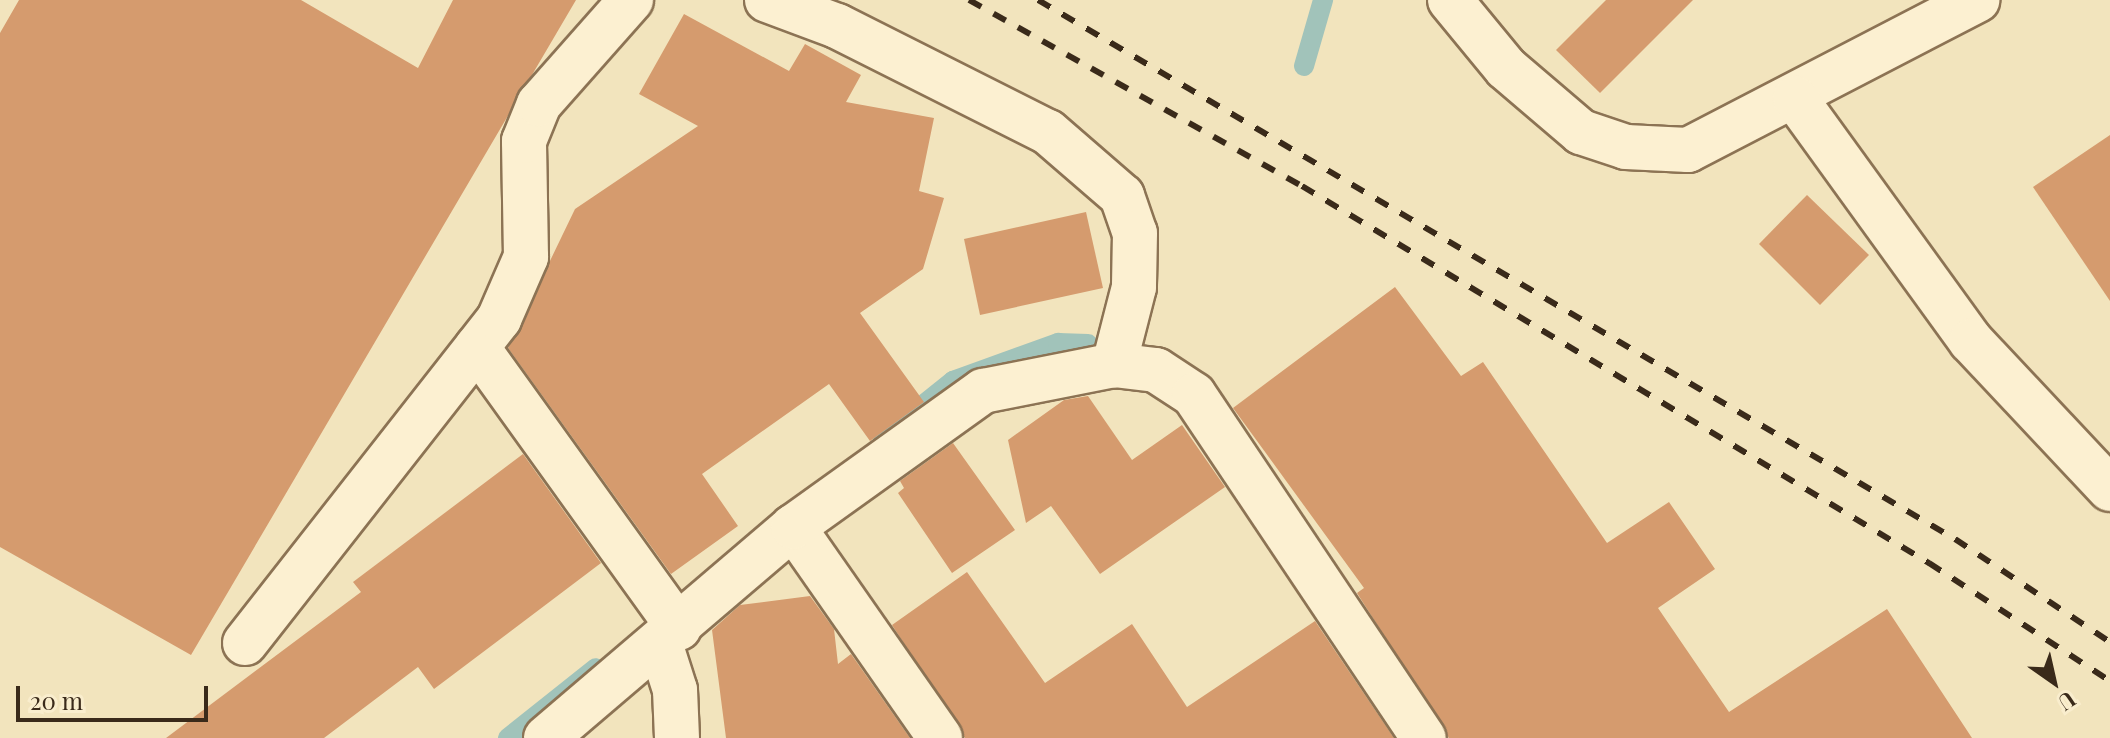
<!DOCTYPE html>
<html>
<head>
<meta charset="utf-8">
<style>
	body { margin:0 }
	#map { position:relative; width:2110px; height:738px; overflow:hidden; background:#f2e4bd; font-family:"Playfair Display",serif }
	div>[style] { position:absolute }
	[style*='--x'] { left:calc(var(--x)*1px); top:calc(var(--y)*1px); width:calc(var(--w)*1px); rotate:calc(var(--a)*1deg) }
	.stream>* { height:20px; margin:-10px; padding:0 10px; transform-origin:10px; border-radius:10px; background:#a1c3ba }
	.building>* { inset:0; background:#d59b6e }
	.roads { filter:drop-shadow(2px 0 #8c7354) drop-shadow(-2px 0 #8c7354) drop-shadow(0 2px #8c7354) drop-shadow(0 -2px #8c7354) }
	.minor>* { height:44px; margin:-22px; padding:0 22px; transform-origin:22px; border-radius:22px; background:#fcf0d1 }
	.rail>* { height:6px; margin-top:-3px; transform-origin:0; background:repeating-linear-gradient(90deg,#3a2a1a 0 14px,transparent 0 28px) }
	span { translate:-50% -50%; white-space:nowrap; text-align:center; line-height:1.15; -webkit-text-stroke:8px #f9edcd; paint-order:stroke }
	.north { position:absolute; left:2014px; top:642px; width:80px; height:80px; -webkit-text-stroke:6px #f9edcd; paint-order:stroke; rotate:146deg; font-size:22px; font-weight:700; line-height:32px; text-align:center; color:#3a2a1a }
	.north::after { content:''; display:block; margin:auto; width:28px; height:36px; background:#3a2a1a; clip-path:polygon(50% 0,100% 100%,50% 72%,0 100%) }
	.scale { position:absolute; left:16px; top:686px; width:192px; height:36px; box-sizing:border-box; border:4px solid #3a2a1a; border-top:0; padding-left:10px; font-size:24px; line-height:28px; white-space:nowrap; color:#3a2a1a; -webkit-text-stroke:6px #f9edcd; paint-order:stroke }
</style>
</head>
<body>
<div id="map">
	<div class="stream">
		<div style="--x:1304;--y:66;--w:69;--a:-73.9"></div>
		<div style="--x:883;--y:437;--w:90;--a:-38.7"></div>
		<div style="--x:953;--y:381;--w:112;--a:-19.9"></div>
		<div style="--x:1058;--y:343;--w:30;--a:2"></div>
		<div style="--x:508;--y:738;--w:112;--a:-38.5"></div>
	</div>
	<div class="building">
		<div style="clip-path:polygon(19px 0,301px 0,418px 68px,453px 0,576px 0,191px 655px,0 547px,0 33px)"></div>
		<div style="clip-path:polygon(1606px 0,1693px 0,1600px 93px,1556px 50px)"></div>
		<div style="clip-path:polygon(684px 14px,789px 71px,805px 44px,861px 75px,846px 102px,934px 118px,919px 191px,944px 198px,923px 269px,860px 313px,924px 402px,870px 441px,829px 384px,702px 474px,738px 526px,671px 574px,508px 348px,575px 209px,698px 126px,639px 94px)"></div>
		<div style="clip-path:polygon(2110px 135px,2110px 301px,2033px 187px)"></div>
		<div style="clip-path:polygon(1807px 195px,1869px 255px,1820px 305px,1759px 244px)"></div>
		<div style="clip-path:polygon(1086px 212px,1103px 288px,980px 315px,964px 239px)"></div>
		<div style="clip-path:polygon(1395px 287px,1461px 376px,1483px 362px,1607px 543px,1669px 502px,1715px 569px,1658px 608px,1729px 712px,1887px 609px,1972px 738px,1449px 738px,1357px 593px,1364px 588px,1233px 408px)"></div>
		<div style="clip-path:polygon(1088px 396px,1132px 460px,1182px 425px,1225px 487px,1100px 574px,1051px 506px,1026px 523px,1008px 440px,1064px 400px)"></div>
		<div style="clip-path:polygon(953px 443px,1015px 530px,952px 573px,898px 493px,904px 488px,900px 481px)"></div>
		<div style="clip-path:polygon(523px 454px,601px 563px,434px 689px,418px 667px,324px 738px,166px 738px,361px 592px,353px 582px)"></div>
		<div style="clip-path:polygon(967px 572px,1045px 683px,1132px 624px,1187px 707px,1315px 621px,1394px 738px,965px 738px,892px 625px)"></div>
		<div style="clip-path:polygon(810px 596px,834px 629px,838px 664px,851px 654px,910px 738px,726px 738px,712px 630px,740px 605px)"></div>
	</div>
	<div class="roads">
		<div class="minor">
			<div style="--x:767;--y:0;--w:75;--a:20.4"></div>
			<div style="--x:837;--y:26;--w:236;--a:26.7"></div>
			<div style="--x:1048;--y:132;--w:98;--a:40.9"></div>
			<div style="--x:1122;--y:196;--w:39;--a:71"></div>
			<div style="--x:1135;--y:233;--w:54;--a:91.1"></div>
			<div style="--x:1134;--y:287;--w:81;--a:104.4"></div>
			<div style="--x:1450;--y:0;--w:88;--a:50.5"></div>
			<div style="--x:1506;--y:68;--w:99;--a:40.5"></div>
			<div style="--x:1581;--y:132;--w:47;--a:18.4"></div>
			<div style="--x:1626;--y:147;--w:62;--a:2.8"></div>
			<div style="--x:1688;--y:150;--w:326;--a:-27.4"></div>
			<div style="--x:1795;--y:98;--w:300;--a:54.1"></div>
			<div style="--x:1971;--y:341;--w:203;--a:46.8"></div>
			<div style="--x:477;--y:347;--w:346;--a:54.3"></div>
			<div style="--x:793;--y:527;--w:257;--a:55.1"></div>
			<div style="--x:245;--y:643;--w:412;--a:-51.9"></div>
			<div style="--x:499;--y:319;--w:68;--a:-66.5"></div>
			<div style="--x:526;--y:257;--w:116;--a:-91"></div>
			<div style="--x:524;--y:141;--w:40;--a:-68"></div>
			<div style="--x:539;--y:104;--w:139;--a:-48.5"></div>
			<div style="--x:660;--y:643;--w:49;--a:72.3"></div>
			<div style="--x:675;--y:690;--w:48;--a:87.6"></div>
			<div style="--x:546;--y:738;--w:325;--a:-40.5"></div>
			<div style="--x:793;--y:527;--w:234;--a:-35.6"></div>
			<div style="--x:983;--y:391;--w:134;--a:-11.2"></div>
			<div style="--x:1114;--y:365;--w:42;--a:6.8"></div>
			<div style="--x:1156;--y:370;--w:45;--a:33.3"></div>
			<div style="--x:1194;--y:395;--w:413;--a:56.2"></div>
		</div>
	</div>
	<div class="rail">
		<div style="--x:969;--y:0;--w:381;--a:29.2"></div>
		<div style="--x:1302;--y:186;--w:732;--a:31.02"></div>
		<div style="--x:1929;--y:563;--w:216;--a:33.1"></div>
		<div style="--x:1038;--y:0;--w:1064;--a:30.45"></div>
		<div style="--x:1955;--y:539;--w:186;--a:33.6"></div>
	</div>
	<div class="north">U</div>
	<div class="scale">20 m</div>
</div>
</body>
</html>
